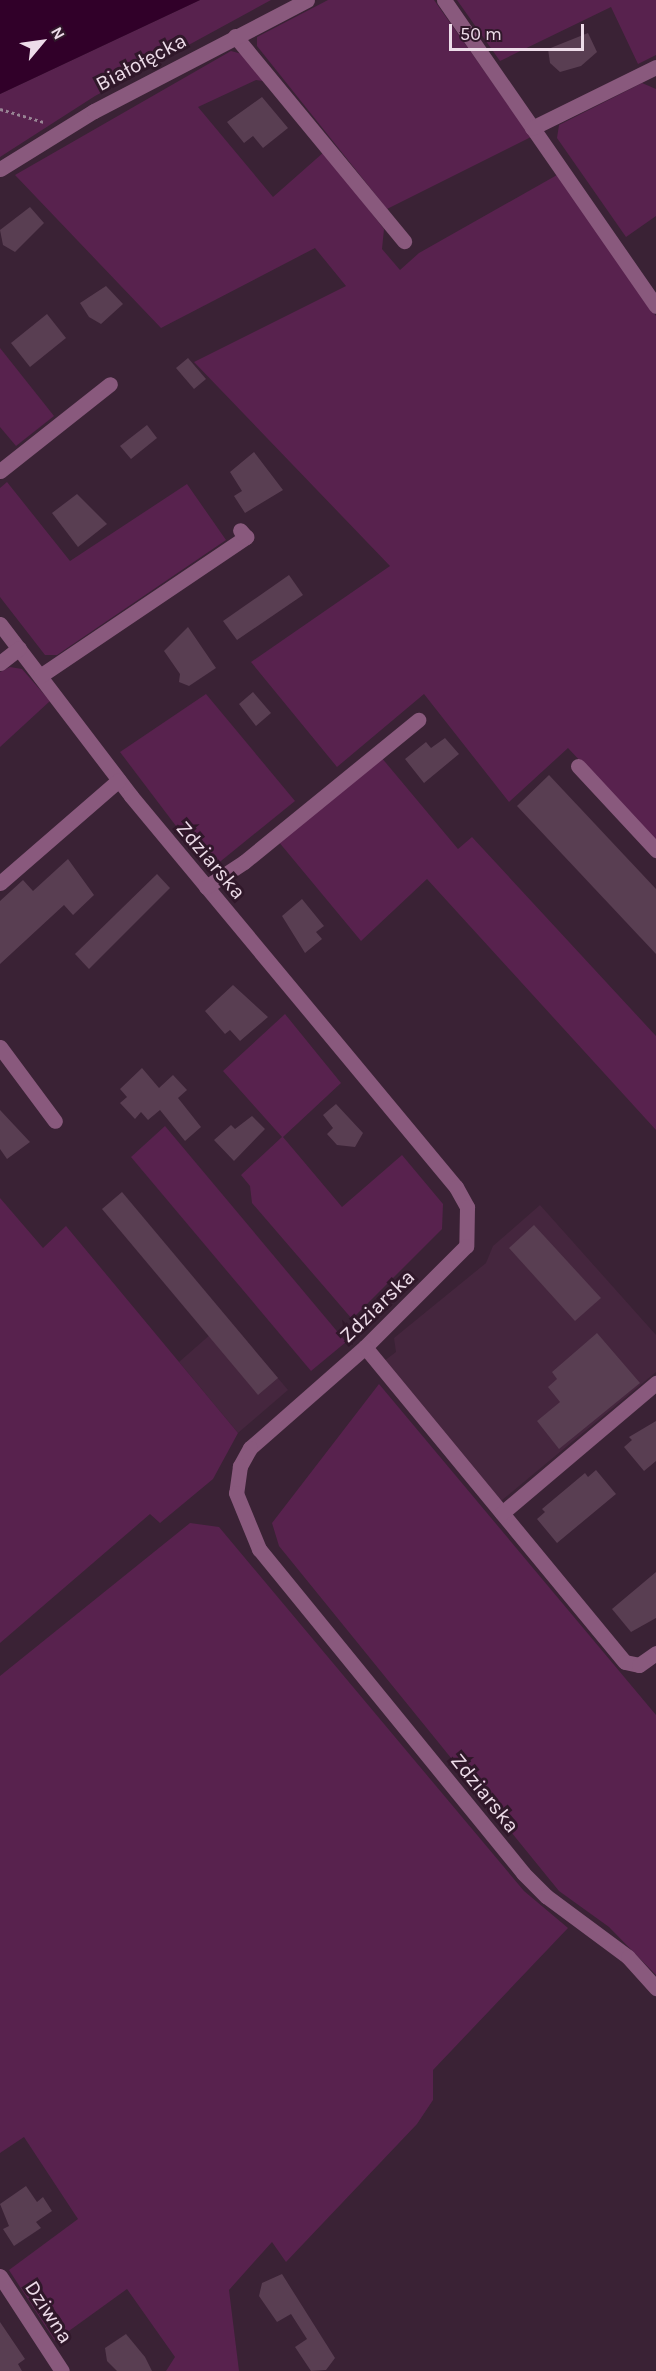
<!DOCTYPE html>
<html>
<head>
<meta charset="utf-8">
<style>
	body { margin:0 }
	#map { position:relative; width:656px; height:2371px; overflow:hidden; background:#3a2235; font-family:Karla,sans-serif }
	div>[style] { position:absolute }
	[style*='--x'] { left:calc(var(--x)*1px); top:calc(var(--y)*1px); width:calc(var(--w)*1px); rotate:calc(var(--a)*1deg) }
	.built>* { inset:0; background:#45263e }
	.green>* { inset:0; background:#58224e }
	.water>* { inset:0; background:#310029 }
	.building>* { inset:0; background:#593e52 }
	.path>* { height:3px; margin-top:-1.5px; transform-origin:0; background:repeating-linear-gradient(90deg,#988494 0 3px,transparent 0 6px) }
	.minor>* { height:15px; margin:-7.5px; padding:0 7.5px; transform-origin:7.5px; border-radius:7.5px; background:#89597d }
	span { translate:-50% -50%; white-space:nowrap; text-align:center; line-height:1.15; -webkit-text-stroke:6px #30182a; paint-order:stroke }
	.street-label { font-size:21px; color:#eddce9 }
	.north { position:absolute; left:12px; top:12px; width:60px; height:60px; -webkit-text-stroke:4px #30182a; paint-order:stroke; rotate:61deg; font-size:16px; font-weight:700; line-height:24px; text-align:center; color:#eddce9 }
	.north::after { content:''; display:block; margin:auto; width:21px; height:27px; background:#eddce9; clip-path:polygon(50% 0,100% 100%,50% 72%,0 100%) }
	.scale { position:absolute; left:449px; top:24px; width:135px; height:27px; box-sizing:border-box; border:3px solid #eddce9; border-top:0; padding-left:8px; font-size:18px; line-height:21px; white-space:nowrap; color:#eddce9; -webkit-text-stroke:4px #30182a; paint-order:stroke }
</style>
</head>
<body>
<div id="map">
	<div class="built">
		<div style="clip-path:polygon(540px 1205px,656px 1335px,656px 1372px,501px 1501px,384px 1361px,396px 1352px,394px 1338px,486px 1263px,493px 1246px)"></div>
		<div style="clip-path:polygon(228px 1319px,288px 1390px,238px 1433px,179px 1362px)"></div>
	</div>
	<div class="green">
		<div style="clip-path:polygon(200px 0,271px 0,95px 96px,0 157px,0 94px)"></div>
		<div style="clip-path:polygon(328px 0,434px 0,531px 137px,387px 209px,257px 46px,257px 37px)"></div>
		<div style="clip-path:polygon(457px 0,656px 0,656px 55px,638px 64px,611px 7px,500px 61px)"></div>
		<div style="clip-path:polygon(231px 51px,242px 54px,269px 82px,256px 80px,198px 107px,273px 197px,324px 152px,384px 229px,382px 249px,400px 270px,419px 253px,557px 175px,656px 316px,656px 842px,568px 748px,509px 802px,424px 694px,337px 767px,251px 662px,390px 566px,194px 362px,346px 286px,315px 248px,161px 328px,15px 175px)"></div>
		<div style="clip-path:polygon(642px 83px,656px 89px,656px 216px,626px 237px,557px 138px,559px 125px)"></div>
		<div style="clip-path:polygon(0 348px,54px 416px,16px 446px,0 427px)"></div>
		<div style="clip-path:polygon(7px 482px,70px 561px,187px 484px,226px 540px,57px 655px,45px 655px,0 597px,0 488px)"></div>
		<div style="clip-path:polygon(10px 667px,22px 669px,50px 701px,0 747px,0 672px)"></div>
		<div style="clip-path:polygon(206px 694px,295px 801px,216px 865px,204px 863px,120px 752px)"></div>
		<div style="clip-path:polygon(381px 757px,458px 849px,472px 837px,656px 1036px,656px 1130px,427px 879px,361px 941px,278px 841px)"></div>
		<div style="clip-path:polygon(285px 1014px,341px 1083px,283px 1137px,342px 1207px,402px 1155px,443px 1204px,442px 1229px,352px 1319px,252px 1203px,250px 1186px,241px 1175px,282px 1137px,223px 1071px)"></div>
		<div style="clip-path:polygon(165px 1126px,346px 1342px,311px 1371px,131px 1157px)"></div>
		<div style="clip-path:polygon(0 1198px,43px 1248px,66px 1226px,238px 1433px,213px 1479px,160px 1523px,150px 1514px,0 1643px)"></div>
		<div style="clip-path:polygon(379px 1384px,656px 1715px,656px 1975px,609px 1927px,559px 1891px,279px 1546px,272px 1523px)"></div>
		<div style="clip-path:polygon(190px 1523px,219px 1527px,524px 1891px,568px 1928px,433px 2070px,433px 2100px,417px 2124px,286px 2262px,272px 2242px,229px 2290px,239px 2371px,166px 2371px,175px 2357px,127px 2289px,55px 2341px,9px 2270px,78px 2219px,24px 2137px,0 2153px,0 1676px)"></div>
	</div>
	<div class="water">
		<div style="clip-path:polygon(0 0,200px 0,0 94px)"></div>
	</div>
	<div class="building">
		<div style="clip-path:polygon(588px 33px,597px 52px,581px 66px,560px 72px,550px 63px,548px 49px)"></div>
		<div style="clip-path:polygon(262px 97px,288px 128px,263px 148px,253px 136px,244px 143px,227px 122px)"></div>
		<div style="clip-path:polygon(30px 207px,44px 223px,15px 252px,3px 245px,0 230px)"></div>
		<div style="clip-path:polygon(106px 286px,123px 304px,101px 324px,89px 317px,80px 303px)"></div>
		<div style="clip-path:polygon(47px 314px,66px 338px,30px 367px,11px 343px)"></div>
		<div style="clip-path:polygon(188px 358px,206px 379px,194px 389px,176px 368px)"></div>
		<div style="clip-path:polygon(147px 425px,157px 438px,131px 459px,120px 446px)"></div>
		<div style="clip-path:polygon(254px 452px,283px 490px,245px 513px,234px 496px,242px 491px,230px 472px)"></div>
		<div style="clip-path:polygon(77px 494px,107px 524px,78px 547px,52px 513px)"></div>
		<div style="clip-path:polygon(289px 575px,303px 595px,237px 640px,223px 621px)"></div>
		<div style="clip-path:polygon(188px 627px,216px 668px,189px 686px,179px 682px,180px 674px,164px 651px)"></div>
		<div style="clip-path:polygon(253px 692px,271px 713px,256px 726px,239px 704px)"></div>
		<div style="clip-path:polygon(445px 738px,459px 754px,424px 783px,405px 759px,426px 742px,431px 748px)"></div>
		<div style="clip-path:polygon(549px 775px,656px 889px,656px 954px,517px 806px)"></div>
		<div style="clip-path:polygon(68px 859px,94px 895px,73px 915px,64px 905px,0 964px,0 901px,23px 880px,33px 891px)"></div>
		<div style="clip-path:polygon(157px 874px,170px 888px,89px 969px,75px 954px)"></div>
		<div style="clip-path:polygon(302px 899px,324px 926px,316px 932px,322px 939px,305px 953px,282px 916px)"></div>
		<div style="clip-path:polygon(233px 985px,268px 1017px,240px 1041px,230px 1030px,225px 1034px,205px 1011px)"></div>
		<div style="clip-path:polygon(142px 1068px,159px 1088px,173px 1075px,187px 1090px,178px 1098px,201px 1127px,185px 1141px,160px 1110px,148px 1120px,141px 1112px,135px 1119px,120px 1103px,127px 1097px,120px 1089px)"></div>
		<div style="clip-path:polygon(336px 1104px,363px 1133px,355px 1147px,337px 1145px,327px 1134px,333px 1128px,323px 1115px)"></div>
		<div style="clip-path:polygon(0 1110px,30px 1142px,7px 1159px,0 1149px)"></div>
		<div style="clip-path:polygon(252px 1116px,265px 1129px,234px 1161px,214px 1140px,231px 1125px,235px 1129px)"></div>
		<div style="clip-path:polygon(122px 1192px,278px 1378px,258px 1395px,102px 1209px)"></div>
		<div style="clip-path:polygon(534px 1225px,601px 1298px,575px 1321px,509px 1248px)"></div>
		<div style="clip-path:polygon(597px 1333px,640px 1383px,559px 1449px,537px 1421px,560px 1402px,548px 1387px,557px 1379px,552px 1372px)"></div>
		<div style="clip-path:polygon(656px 1421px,656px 1461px,644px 1471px,624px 1447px,632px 1440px,629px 1437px)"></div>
		<div style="clip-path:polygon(596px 1470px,616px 1494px,557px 1543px,537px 1519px,545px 1512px,542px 1509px,585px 1473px,588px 1477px)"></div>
		<div style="clip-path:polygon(656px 1572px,656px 1618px,631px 1632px,612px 1609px)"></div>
		<div style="clip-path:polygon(26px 2186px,37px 2202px,43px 2197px,52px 2211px,36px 2222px,41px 2228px,14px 2246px,3px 2229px,9px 2226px,0 2204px)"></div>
		<div style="clip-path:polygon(282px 2274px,335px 2358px,326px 2370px,311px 2371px,295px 2347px,307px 2339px,291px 2314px,277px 2322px,259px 2296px,262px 2283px)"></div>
		<div style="clip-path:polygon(0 2322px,25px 2359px,18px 2364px,22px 2371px,0 2371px)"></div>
		<div style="clip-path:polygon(126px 2334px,145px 2357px,152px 2371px,117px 2371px,107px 2361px,105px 2348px)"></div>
	</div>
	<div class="path">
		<div style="--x:0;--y:109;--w:46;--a:16.5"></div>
	</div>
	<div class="minor">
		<div style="--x:444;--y:0;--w:372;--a:55.3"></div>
		<div style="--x:235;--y:36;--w:266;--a:50.5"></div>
		<div style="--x:532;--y:128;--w:138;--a:-26.2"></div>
		<div style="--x:0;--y:169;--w:110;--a:-31.7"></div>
		<div style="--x:94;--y:111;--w:240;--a:-27.5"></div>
		<div style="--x:0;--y:471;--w:140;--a:-38.3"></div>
		<div style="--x:0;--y:624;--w:216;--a:52.7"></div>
		<div style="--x:131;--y:796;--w:508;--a:50.27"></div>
		<div style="--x:456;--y:1187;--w:23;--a:61"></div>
		<div style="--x:467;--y:1207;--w:39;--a:91"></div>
		<div style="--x:466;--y:1246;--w:143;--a:135"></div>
		<div style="--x:365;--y:1347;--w:153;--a:138.7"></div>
		<div style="--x:250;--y:1448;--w:21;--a:119"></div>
		<div style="--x:240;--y:1466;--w:27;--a:98"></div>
		<div style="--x:236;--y:1493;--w:61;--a:67.7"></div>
		<div style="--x:259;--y:1549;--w:418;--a:50.8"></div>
		<div style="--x:523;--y:1873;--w:33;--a:45"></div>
		<div style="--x:546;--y:1896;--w:102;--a:36.6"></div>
		<div style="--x:628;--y:1957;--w:42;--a:47.9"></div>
		<div style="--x:0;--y:663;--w:24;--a:-38"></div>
		<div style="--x:40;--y:676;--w:249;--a:-34"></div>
		<div style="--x:246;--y:537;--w:9;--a:-131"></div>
		<div style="--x:578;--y:766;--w:115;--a:47.1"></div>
		<div style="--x:0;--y:883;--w:157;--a:-40.9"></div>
		<div style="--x:206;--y:887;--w:45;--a:-33.3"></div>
		<div style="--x:244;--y:862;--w:225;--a:-39.2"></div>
		<div style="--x:0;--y:1047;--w:92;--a:53.4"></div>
		<div style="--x:365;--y:1347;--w:408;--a:50.5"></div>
		<div style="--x:625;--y:1662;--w:14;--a:12"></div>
		<div style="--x:639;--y:1665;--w:21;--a:-35"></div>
		<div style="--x:502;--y:1513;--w:202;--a:-40.2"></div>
		<div style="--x:0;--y:2276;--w:113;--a:56.9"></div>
	</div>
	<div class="street-label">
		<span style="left:141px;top:62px;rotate:-28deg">Białołęcka</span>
		<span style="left:211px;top:860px;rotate:50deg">Zdziarska</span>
		<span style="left:377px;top:1306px;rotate:-44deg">Zdziarska</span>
		<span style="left:485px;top:1793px;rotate:51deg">Zdziarska</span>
		<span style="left:49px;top:2312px;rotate:57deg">Dziwna</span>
	</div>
	<div class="north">N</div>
	<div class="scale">50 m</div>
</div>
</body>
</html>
